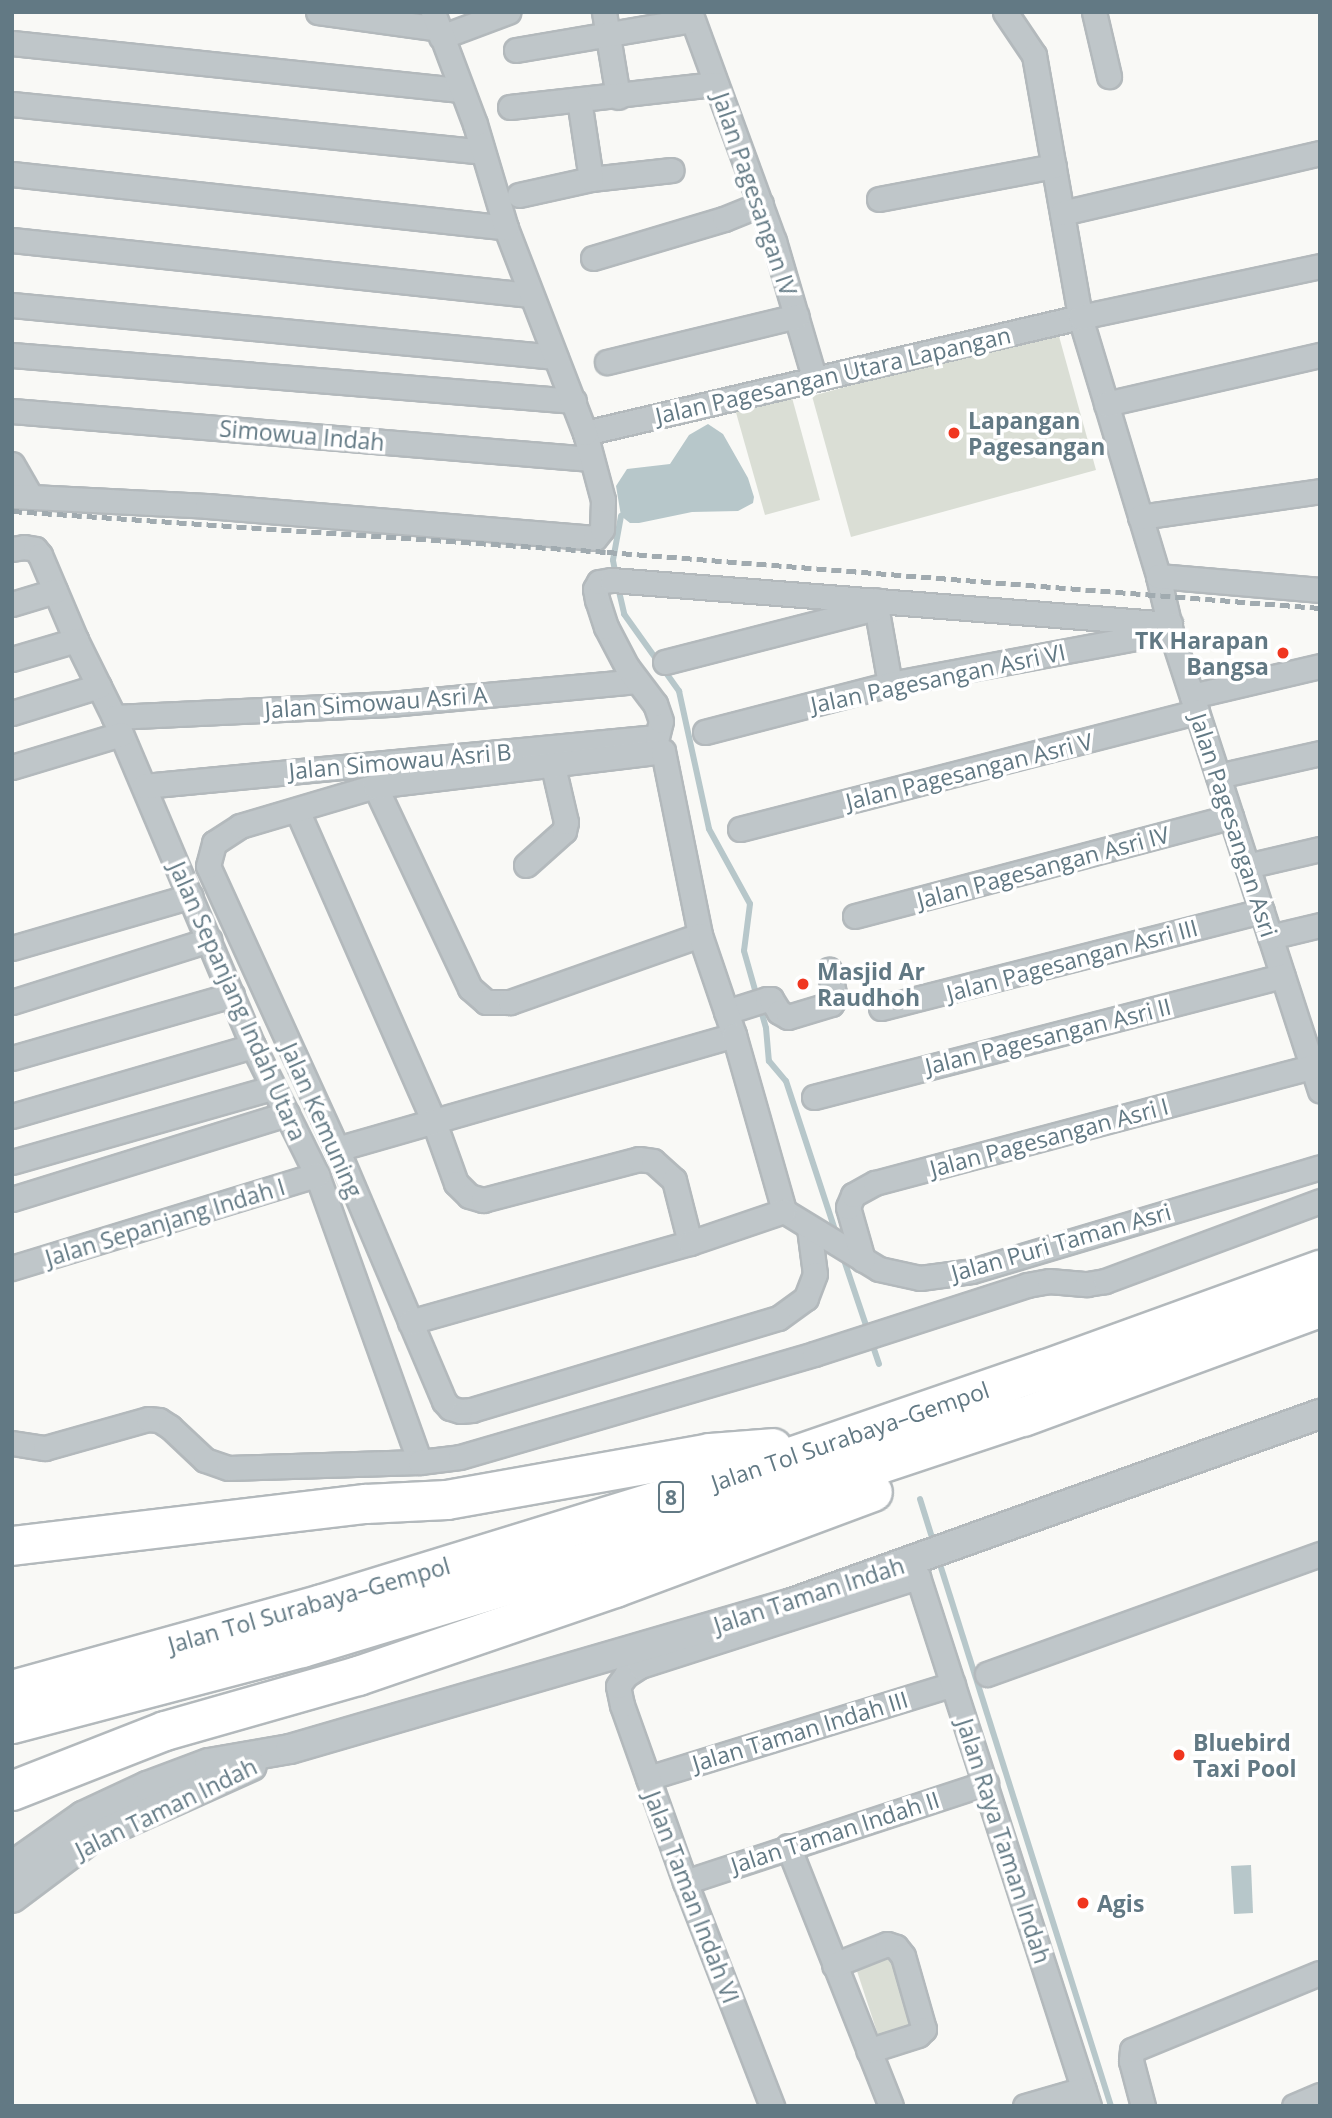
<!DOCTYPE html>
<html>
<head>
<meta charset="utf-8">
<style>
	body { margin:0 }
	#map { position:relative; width:1332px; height:2118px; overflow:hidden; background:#f9f9f6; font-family:"Open Sans",sans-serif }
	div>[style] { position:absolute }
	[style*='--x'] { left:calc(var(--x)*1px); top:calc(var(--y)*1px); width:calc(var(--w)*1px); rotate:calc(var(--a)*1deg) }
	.green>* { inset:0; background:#daded5 }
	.water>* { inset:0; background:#b7c7ca }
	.stream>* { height:6px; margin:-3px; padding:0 3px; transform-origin:3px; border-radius:3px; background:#b7c7ca }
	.roads { filter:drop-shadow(2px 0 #b3b9bc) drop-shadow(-2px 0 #b3b9bc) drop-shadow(0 2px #b3b9bc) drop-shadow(0 -2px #b3b9bc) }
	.minor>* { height:23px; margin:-11.5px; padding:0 11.5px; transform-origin:11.5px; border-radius:11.5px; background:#bfc6c9 }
	.tertiary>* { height:28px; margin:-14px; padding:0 14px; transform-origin:14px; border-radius:14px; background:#bfc6c9 }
	.motorway>* { height:38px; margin:-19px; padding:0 19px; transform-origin:19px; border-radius:19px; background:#fff }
	.rail>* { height:5px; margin-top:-2.5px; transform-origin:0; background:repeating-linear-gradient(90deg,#a1abb0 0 10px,transparent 0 15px) }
	.dots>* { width:19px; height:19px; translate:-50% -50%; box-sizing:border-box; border:4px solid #fff; border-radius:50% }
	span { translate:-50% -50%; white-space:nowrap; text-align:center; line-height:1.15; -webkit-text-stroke:7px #fff; paint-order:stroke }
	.shield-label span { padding:2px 5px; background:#fff; border:2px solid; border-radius:5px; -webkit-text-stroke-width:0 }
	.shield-label { font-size:21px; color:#627984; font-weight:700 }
	.street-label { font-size:23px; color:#627984 }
	.poi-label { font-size:23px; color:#627984; font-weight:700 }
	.left { translate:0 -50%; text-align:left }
	.right { translate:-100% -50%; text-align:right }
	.frame { position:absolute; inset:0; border:14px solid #627984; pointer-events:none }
</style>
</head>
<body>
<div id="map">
	<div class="green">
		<div style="clip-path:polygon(1057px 329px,1096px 470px,851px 537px,812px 396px)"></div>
		<div style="clip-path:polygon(791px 394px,820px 500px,765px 515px,735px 409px)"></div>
		<div style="clip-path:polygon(894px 1952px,919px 2029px,880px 2041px,855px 1965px)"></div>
	</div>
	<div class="water">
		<div style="clip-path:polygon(708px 424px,723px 434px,748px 478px,754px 497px,753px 503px,738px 511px,692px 512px,639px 523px,630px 523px,621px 516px,616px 486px,627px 469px,670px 464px,689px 435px)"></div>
		<div style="clip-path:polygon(1251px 1865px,1253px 1913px,1234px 1914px,1231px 1866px)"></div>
	</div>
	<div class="stream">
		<div style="--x:616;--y:576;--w:16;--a:-101"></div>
		<div style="--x:613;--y:560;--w:45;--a:-79.7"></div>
		<div style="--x:618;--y:587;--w:28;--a:77"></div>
		<div style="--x:624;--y:614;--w:95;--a:54.5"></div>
		<div style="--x:679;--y:691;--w:141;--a:77.7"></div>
		<div style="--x:709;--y:829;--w:85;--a:61.3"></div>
		<div style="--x:750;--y:904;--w:47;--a:97.3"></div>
		<div style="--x:744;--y:951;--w:48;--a:74.2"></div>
		<div style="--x:760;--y:1007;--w:22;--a:74"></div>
		<div style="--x:766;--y:1028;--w:33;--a:85"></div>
		<div style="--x:769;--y:1061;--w:26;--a:50"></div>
		<div style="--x:786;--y:1081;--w:160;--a:71.8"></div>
		<div style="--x:842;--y:1254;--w:116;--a:71.4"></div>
		<div style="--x:920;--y:1499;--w:47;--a:72.7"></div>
		<div style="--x:938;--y:1558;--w:575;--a:72.48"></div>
	</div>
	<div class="roads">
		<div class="minor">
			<div style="--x:318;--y:12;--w:122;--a:8"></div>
			<div style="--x:604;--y:12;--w:86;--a:80.6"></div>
			<div style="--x:690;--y:12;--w:244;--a:69.9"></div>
			<div style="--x:774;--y:241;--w:142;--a:73.6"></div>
			<div style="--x:1005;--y:12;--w:52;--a:56"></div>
			<div style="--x:1034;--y:55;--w:266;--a:80"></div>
			<div style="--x:1080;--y:317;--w:270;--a:73.2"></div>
			<div style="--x:1158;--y:576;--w:61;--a:76.7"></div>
			<div style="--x:1172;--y:635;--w:479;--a:72"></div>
			<div style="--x:1094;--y:12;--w:66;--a:76.8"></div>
			<div style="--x:441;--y:37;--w:72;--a:-20.5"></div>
			<div style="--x:12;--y:43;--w:451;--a:6"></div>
			<div style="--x:516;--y:50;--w:179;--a:-9.7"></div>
			<div style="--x:12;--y:104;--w:473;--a:5.8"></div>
			<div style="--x:510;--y:107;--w:207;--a:-6.4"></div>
			<div style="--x:12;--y:174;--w:497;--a:6.2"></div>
			<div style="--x:591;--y:179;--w:81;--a:-6.4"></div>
			<div style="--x:519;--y:195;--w:74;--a:-12.5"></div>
			<div style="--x:591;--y:179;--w:80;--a:-98.6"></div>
			<div style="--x:879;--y:199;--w:178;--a:-10.7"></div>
			<div style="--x:1062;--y:213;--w:265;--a:-13.1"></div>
			<div style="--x:12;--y:240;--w:521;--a:6.06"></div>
			<div style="--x:593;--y:258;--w:137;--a:-16.6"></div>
			<div style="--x:724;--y:219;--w:40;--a:-22"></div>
			<div style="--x:12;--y:305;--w:546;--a:5.46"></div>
			<div style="--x:12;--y:355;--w:564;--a:4.68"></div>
			<div style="--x:607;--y:362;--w:195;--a:-13.6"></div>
			<div style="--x:1106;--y:404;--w:220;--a:-12.9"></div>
			<div style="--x:12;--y:411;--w:581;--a:4.74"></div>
			<div style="--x:585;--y:433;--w:508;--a:-13.19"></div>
			<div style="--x:1080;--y:317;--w:245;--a:-12"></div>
			<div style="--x:12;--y:464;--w:38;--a:60"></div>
			<div style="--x:12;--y:496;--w:195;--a:2.9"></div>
			<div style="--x:207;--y:506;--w:389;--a:4.7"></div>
			<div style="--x:595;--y:538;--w:11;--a:-52"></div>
			<div style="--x:602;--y:529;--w:29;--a:-88"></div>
			<div style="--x:603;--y:500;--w:69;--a:-105"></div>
			<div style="--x:585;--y:433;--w:220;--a:-111.1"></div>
			<div style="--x:506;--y:228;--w:109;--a:-106.6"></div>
			<div style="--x:475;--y:124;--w:120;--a:-110.6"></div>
			<div style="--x:1140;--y:517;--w:182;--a:-8.2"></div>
			<div style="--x:12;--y:549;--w:12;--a:-9"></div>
			<div style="--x:24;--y:547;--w:11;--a:10"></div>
			<div style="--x:35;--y:549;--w:8;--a:50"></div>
			<div style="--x:40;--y:555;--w:92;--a:67"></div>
			<div style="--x:76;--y:640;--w:86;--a:63.7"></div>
			<div style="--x:114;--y:717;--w:357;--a:67.1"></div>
			<div style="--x:253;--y:1046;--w:144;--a:63.6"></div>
			<div style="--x:317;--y:1175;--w:305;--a:70.3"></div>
			<div style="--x:1158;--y:576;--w:163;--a:4.9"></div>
			<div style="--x:875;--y:600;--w:85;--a:79.9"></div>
			<div style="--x:12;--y:604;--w:45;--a:-16.8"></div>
			<div style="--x:12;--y:659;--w:67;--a:-16.5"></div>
			<div style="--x:665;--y:662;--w:217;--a:-14.4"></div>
			<div style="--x:1192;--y:696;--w:131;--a:-13.2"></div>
			<div style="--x:12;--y:713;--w:91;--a:-17.2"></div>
			<div style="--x:114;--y:717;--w:276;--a:-2.7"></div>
			<div style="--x:390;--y:704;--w:248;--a:-5.3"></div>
			<div style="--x:705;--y:732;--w:191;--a:-14.5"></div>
			<div style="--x:890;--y:684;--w:261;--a:-10.6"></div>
			<div style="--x:1147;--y:636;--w:20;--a:-3"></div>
			<div style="--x:12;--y:767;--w:114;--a:-16.8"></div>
			<div style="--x:1218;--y:776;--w:105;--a:-12.7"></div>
			<div style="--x:144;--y:786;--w:515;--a:-5.46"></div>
			<div style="--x:657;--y:737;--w:16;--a:-76"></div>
			<div style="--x:661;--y:721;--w:18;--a:-109"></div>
			<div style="--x:655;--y:704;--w:46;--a:-127.1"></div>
			<div style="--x:627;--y:667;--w:45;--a:-117.7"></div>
			<div style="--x:606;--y:627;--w:28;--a:-108"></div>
			<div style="--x:597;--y:600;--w:11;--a:-100"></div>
			<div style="--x:595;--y:589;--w:8;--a:-60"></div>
			<div style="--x:599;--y:582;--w:13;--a:-9"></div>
			<div style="--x:612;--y:580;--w:560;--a:4.51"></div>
			<div style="--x:375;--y:786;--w:223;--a:64.8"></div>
			<div style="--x:470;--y:988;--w:21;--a:41"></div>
			<div style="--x:486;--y:1002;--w:24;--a:0"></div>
			<div style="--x:510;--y:1002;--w:201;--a:-19.4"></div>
			<div style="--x:297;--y:810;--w:341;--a:66.3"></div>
			<div style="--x:434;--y:1122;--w:65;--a:70.2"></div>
			<div style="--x:456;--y:1183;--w:18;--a:45"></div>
			<div style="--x:469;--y:1196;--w:15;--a:16"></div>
			<div style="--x:483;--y:1200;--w:161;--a:-14.7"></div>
			<div style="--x:639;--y:1159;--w:14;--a:8"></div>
			<div style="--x:653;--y:1161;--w:28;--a:42"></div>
			<div style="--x:674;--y:1180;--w:65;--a:75.7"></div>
			<div style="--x:740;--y:829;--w:472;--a:-14.4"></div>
			<div style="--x:526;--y:865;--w:51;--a:-41.8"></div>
			<div style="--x:564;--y:831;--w:9;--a:-77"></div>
			<div style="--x:566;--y:822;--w:57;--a:-103.1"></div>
			<div style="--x:1247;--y:866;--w:75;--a:-13.1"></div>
			<div style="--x:855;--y:916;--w:389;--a:-14.8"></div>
			<div style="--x:1270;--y:937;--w:51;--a:-13.5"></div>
			<div style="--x:12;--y:948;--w:186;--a:-16.2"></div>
			<div style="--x:12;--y:1002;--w:207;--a:-17.5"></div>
			<div style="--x:881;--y:1008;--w:393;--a:-14.3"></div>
			<div style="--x:726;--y:1012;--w:43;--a:-17.6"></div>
			<div style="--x:767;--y:999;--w:4;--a:0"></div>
			<div style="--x:771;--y:999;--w:15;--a:58"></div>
			<div style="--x:779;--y:1012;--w:10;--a:29"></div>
			<div style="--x:788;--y:1017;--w:45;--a:-16.8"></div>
			<div style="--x:831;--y:1004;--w:7;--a:-56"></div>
			<div style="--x:835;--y:998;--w:29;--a:-102"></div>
			<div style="--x:12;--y:1058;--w:229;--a:-16"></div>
			<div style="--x:814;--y:1097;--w:484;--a:-14.5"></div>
			<div style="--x:12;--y:1116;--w:251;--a:-16.2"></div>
			<div style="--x:337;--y:1149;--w:413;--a:-16"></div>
			<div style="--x:12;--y:1162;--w:270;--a:-15.9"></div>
			<div style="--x:12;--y:1199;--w:288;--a:-17.2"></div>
			<div style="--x:809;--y:1228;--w:46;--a:82.6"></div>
			<div style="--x:815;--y:1274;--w:26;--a:111"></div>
			<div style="--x:806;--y:1298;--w:34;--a:144"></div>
			<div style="--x:778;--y:1318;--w:320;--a:163.3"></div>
			<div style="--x:472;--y:1410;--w:12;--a:175"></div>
			<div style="--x:460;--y:1411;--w:10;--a:-163"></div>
			<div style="--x:450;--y:1408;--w:9;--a:-131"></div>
			<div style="--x:444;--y:1401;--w:274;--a:-113"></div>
			<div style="--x:337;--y:1149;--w:311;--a:-114.5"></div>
			<div style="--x:208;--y:866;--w:24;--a:-75"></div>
			<div style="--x:214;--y:843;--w:31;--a:-33"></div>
			<div style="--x:240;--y:826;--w:141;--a:-16.5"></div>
			<div style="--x:375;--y:786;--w:290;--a:-6.9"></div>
			<div style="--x:663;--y:751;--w:188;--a:78.6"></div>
			<div style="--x:700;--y:935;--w:106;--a:71.2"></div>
			<div style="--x:734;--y:1035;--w:183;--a:74.1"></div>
			<div style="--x:784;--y:1211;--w:111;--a:31.4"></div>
			<div style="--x:879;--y:1269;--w:42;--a:12.4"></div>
			<div style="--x:920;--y:1278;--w:52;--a:-7.7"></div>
			<div style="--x:972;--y:1271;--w:363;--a:-16.6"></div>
			<div style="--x:863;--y:1260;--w:55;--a:-105.8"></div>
			<div style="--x:848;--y:1207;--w:13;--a:-67"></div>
			<div style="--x:853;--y:1195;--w:25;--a:-29"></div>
			<div style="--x:875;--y:1183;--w:452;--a:-14.9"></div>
			<div style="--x:12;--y:1268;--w:319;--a:-17"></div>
			<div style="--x:410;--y:1322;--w:291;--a:-15.8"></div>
			<div style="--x:690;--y:1243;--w:99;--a:-18.8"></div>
			<div style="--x:12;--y:1443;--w:33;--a:9"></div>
			<div style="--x:45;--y:1448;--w:107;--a:-15.7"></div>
			<div style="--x:148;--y:1419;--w:11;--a:5"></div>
			<div style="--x:159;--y:1420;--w:13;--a:32"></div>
			<div style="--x:170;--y:1427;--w:48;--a:43.3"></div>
			<div style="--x:205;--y:1460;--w:24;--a:19"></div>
			<div style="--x:228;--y:1468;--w:192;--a:-1.8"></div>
			<div style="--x:420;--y:1462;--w:40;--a:-7.1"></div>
			<div style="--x:460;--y:1457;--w:369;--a:-16.2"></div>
			<div style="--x:814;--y:1354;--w:224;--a:-17.9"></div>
			<div style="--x:1027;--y:1285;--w:22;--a:-10"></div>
			<div style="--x:1049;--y:1281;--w:38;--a:5"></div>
			<div style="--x:1087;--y:1284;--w:18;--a:-9"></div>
			<div style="--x:1105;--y:1281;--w:229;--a:-20.4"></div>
			<div style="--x:987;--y:1674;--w:354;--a:-19.8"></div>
			<div style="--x:648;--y:1778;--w:319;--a:-17.1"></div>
			<div style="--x:788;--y:1846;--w:280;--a:68.4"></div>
			<div style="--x:685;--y:1882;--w:317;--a:-18.2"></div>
			<div style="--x:834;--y:1965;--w:57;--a:-21.6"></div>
			<div style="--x:887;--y:1944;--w:9;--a:18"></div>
			<div style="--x:896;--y:1947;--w:11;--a:52"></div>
			<div style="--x:903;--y:1956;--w:76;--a:74"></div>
			<div style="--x:924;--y:2029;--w:8;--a:135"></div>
			<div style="--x:918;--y:2035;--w:52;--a:162.3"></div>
			<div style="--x:772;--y:2106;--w:240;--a:-111.2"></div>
			<div style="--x:685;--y:1882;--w:188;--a:-109.6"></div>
			<div style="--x:622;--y:1705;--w:19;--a:-102"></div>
			<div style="--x:618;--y:1686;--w:14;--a:-54"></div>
			<div style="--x:626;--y:1675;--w:17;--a:-33"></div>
			<div style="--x:640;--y:1666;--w:292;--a:-17.8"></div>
			<div style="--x:918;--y:1577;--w:556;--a:72.09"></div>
			<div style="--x:1025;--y:2106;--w:61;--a:-16.1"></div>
			<div style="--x:1143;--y:2106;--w:47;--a:-104.9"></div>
			<div style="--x:1131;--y:2061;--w:11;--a:-85"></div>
			<div style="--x:1132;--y:2050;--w:203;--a:-22.3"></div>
			<div style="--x:1294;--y:2106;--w:28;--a:-23"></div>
		</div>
		<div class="tertiary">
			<div style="--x:12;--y:1866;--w:87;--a:-35.2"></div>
			<div style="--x:83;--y:1816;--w:71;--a:-25.1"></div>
			<div style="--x:147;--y:1786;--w:66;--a:-20.4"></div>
			<div style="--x:209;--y:1763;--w:82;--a:-9.8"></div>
			<div style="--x:290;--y:1749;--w:523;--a:-16.22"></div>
			<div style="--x:792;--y:1603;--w:561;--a:-19.7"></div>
			<div style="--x:12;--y:1898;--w:100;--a:-36.9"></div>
			<div style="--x:92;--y:1838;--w:175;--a:-24.2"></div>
		</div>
		<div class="motorway">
			<div style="--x:12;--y:1546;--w:356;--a:-6.8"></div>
			<div style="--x:366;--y:1504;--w:81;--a:-2.8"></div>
			<div style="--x:447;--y:1500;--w:267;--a:-10.1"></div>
			<div style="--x:710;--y:1453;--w:63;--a:-4.5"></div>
			<div style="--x:12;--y:1690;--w:322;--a:-15.5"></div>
			<div style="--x:322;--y:1604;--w:414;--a:-17.1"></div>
			<div style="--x:718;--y:1482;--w:345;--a:-19"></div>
			<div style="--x:1044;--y:1370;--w:294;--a:-19.9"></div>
			<div style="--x:12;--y:1724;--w:300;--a:-14.7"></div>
			<div style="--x:302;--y:1648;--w:309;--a:-16.9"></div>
			<div style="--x:598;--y:1558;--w:448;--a:-18.4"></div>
			<div style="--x:1023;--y:1417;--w:316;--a:-20.2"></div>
			<div style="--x:12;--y:1791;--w:164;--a:-21.4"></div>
			<div style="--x:165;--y:1731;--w:201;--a:-15.9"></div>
			<div style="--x:358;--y:1676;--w:272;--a:-18.9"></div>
			<div style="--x:615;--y:1588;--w:275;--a:-20.4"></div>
		</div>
	</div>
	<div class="rail">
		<div style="--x:12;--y:511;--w:596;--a:3.94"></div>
		<div style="--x:607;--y:552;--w:715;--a:4.49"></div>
	</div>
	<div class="dots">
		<div style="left:954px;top:433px;background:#f0361f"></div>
		<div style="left:1283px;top:653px;background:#f0361f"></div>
		<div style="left:803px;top:984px;background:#f0361f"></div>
		<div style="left:1179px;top:1755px;background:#f0361f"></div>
		<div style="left:1083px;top:1903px;background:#f0361f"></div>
	</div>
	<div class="shield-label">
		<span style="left:671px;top:1497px">8</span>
	</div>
	<div class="street-label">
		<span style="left:755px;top:194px;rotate:71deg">Jalan Pagesangan IV</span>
		<span style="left:833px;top:375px;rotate:-13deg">Jalan Pagesangan Utara Lapangan</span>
		<span style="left:302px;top:435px;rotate:5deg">Simowua Indah</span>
		<span style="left:938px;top:678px;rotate:-12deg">Jalan Pagesangan Asri VI</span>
		<span style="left:376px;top:702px;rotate:-4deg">Jalan Simowau Asri A</span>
		<span style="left:400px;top:761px;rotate:-5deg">Jalan Simowau Asri B</span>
		<span style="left:969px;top:771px;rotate:-14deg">Jalan Pagesangan Asri V</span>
		<span style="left:1234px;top:825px;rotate:72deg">Jalan Pagesangan Asri</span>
		<span style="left:1043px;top:867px;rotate:-15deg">Jalan Pagesangan Asri IV</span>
		<span style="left:1072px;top:960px;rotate:-15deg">Jalan Pagesangan Asri III</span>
		<span style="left:238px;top:1001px;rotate:66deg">Jalan Sepanjang Indah Utara</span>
		<span style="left:1048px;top:1036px;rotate:-14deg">Jalan Pagesangan Asri II</span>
		<span style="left:322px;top:1120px;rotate:66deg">Jalan Kemuning</span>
		<span style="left:1049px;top:1137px;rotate:-15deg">Jalan Pagesangan Asri I</span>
		<span style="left:165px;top:1222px;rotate:-17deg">Jalan Sepanjang Indah I</span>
		<span style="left:1061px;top:1242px;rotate:-16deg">Jalan Puri Taman Asri</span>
		<span style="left:850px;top:1436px;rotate:-19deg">Jalan Tol Surabaya–Gempol</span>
		<span style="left:809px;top:1595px;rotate:-18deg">Jalan Taman Indah</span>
		<span style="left:309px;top:1605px;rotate:-16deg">Jalan Tol Surabaya–Gempol</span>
		<span style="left:800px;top:1731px;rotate:-17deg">Jalan Taman Indah III</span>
		<span style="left:166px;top:1808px;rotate:-26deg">Jalan Taman Indah</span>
		<span style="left:835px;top:1832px;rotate:-18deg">Jalan Taman Indah II</span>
		<span style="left:1004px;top:1841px;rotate:72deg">Jalan Raya Taman Indah</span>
		<span style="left:692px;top:1897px;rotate:69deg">Jalan Taman Indah VI</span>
	</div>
	<div class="poi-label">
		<span class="left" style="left:968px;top:433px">Lapangan<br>Pagesangan</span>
		<span class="right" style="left:1269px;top:653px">TK Harapan<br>Bangsa</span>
		<span class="left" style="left:817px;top:984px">Masjid Ar<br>Raudhoh</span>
		<span class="left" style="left:1193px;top:1755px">Bluebird<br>Taxi Pool</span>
		<span class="left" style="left:1097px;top:1903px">Agis</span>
	</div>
	<div class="frame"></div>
</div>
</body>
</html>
